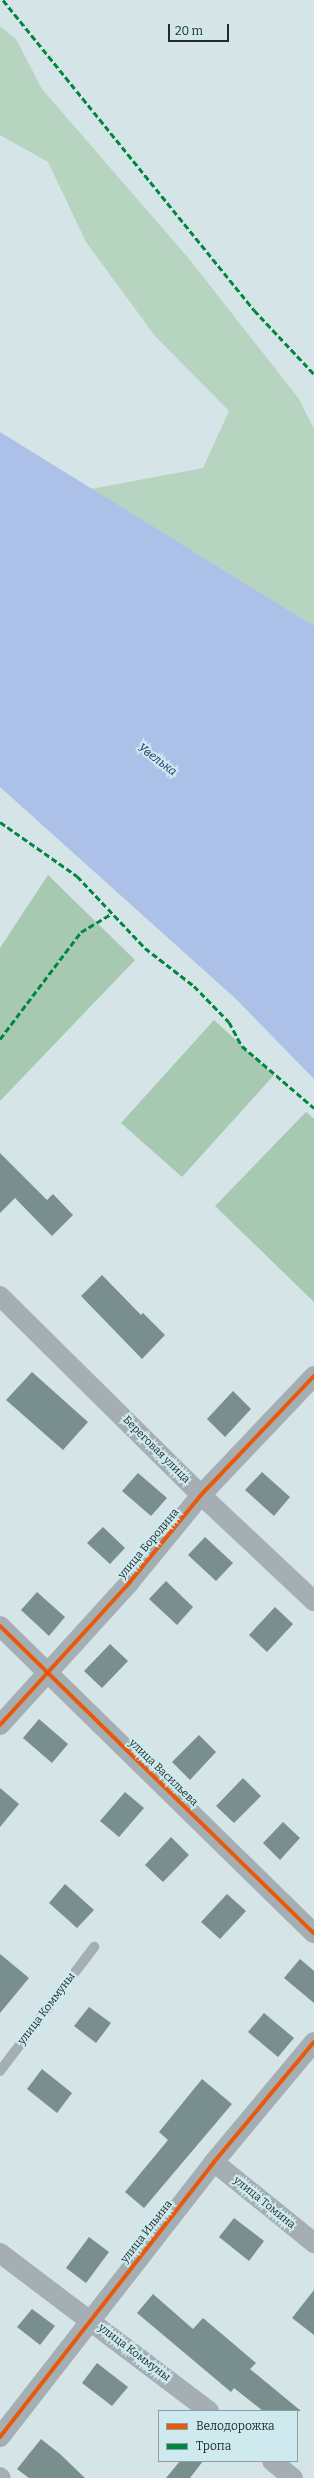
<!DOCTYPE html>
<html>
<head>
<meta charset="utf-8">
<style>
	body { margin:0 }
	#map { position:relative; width:314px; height:2478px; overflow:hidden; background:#d5e4e7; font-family:Bitter,serif }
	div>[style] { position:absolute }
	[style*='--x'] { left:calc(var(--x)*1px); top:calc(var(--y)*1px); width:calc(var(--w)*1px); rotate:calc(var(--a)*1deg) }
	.green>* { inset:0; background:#b6d4c0 }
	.forest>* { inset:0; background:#a7c8b1 }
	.water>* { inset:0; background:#adc0e7 }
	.building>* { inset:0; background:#788f8e }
	.lane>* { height:10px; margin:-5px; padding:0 5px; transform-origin:5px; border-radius:5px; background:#a4aeb3 }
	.street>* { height:20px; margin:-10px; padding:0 10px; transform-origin:10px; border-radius:10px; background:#a4aeb3 }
	.quiet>* { height:3px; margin-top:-1.5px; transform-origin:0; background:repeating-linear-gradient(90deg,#00873e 0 6px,transparent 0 9px) }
	.cycleway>* { height:4px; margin:-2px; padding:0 2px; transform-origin:2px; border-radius:2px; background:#e8590c }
	span { translate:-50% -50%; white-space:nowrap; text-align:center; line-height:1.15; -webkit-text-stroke:4px #ceeaee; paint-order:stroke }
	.street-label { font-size:11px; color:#212c2d }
	.water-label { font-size:12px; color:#1d2e6d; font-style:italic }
	.legend { position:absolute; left:158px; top:2410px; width:140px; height:52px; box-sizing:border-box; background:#ceeaee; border:1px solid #899ea1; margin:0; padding:5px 7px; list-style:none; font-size:12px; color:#212c2d }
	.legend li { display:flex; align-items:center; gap:8px; height:20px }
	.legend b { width:20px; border:1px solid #899ea1 }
	.scale { position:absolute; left:168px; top:24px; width:61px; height:18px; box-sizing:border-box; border:2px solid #212c2d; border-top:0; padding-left:5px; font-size:12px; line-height:14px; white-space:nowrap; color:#212c2d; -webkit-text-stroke:3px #ceeaee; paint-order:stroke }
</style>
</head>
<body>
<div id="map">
	<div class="green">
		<div style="clip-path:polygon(0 26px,16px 39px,42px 89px,190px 260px,299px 399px,314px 429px,314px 626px,91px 489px,203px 468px,229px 411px,155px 336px,86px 242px,48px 162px,0 135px)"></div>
	</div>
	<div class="forest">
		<div style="clip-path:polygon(48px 875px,135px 960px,0 1101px,0 948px)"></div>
		<div style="clip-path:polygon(214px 1020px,274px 1075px,182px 1177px,121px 1123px)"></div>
		<div style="clip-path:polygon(306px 1112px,314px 1119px,314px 1302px,215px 1206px)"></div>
	</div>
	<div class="water">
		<div style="clip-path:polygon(0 432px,314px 626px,314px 1079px,236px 999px,0 787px)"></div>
	</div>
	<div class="building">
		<div style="clip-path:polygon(0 1153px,47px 1200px,53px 1194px,73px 1215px,52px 1236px,15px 1198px,0 1213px)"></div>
		<div style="clip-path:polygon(102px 1275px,141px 1315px,143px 1313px,165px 1335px,142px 1359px,81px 1296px)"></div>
		<div style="clip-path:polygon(32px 1372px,88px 1422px,63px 1450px,6px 1400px)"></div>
		<div style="clip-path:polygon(233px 1391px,251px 1409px,225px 1437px,207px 1419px)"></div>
		<div style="clip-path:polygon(262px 1472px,290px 1497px,274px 1516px,245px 1490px)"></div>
		<div style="clip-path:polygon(138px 1473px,167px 1498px,151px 1516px,122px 1491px)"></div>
		<div style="clip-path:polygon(103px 1527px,125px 1548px,110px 1564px,87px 1543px)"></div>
		<div style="clip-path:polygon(205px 1537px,233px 1563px,216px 1581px,188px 1555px)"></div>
		<div style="clip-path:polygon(166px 1581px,193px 1607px,177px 1625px,149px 1599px)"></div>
		<div style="clip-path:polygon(37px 1592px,65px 1617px,49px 1636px,21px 1610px)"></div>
		<div style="clip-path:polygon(275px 1607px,293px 1624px,267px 1652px,249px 1635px)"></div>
		<div style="clip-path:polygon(110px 1644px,128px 1661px,102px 1688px,84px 1671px)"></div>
		<div style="clip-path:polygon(39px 1719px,68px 1744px,52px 1763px,23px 1738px)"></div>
		<div style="clip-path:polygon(199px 1735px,216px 1752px,190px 1780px,172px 1762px)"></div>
		<div style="clip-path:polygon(243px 1778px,261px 1796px,234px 1823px,216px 1806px)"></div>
		<div style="clip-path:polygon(0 1788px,19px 1804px,0 1827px)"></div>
		<div style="clip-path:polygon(125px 1792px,144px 1808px,119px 1837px,100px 1821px)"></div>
		<div style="clip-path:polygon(283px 1822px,300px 1838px,280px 1860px,263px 1843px)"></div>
		<div style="clip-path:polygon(171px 1837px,189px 1855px,163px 1882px,145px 1865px)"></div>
		<div style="clip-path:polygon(65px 1884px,94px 1910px,77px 1928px,49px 1903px)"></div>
		<div style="clip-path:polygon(227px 1894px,246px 1911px,220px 1939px,201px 1922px)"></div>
		<div style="clip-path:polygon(0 1954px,29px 1978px,0 2013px)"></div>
		<div style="clip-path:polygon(300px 1959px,314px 1971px,314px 2003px,284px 1978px)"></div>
		<div style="clip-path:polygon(89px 2007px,111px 2023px,96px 2043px,74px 2026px)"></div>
		<div style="clip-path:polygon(264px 2013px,294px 2038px,278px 2057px,248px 2032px)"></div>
		<div style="clip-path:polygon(42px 2069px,72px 2093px,57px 2113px,27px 2089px)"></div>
		<div style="clip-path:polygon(202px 2079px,232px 2104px,144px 2208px,125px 2192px,168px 2140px,159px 2132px)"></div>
		<div style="clip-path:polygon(234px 2218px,264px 2241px,249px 2261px,219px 2237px)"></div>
		<div style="clip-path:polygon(89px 2237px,109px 2252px,86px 2283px,66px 2268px)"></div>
		<div style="clip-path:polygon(314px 2290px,314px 2335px,292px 2318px)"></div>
		<div style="clip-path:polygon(153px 2294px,193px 2329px,203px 2318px,256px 2363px,250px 2369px,301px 2411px,263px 2411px,234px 2388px,231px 2392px,137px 2313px)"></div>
		<div style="clip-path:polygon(32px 2309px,55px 2326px,40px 2345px,17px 2327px)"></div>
		<div style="clip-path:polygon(97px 2363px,128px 2387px,112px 2406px,82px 2383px)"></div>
		<div style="clip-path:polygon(41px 2439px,60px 2454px,85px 2478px,29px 2478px,17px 2469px)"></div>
		<div style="clip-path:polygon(180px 2461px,203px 2461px,190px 2478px,166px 2478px)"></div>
	</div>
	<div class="lane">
		<div style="--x:0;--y:2071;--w:156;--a:-52.8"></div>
	</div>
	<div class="street">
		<div style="--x:0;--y:1296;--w:283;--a:44.7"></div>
		<div style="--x:201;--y:1495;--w:155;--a:43.2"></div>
		<div style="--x:0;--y:1626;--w:439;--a:44.4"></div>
		<div style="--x:0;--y:1725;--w:192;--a:-47.7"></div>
		<div style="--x:129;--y:1583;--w:114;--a:-50.7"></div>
		<div style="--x:201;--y:1495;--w:164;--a:-46.5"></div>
		<div style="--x:214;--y:2162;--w:129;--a:39"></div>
		<div style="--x:0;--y:2253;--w:262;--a:37.1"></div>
		<div style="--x:0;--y:2437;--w:348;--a:-52.1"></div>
		<div style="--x:214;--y:2162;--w:156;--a:-50.2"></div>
		<div style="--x:272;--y:2461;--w:27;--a:39"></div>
		<div style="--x:0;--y:2477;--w:1;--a:45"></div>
	</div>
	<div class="quiet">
		<div style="--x:3;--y:0;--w:399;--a:51"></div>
		<div style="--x:254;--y:310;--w:88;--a:46.8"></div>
		<div style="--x:0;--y:822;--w:94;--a:35"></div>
		<div style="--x:77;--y:876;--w:99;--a:46.6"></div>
		<div style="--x:145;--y:948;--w:62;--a:37.8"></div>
		<div style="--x:194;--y:986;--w:50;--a:45.8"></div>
		<div style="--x:229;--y:1022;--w:27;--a:62"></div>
		<div style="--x:242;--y:1046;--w:95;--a:40.7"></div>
		<div style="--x:0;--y:1039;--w:134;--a:-52.9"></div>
		<div style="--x:81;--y:932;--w:35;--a:-31"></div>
	</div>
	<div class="cycleway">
		<div style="--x:0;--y:1626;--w:439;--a:44.4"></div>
		<div style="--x:0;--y:1725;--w:192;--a:-47.7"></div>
		<div style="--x:129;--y:1583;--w:114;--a:-50.7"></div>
		<div style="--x:201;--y:1495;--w:164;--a:-46.5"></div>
		<div style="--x:0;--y:2437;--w:348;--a:-52.1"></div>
		<div style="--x:214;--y:2162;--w:156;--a:-50.2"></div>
	</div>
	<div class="street-label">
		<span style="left:156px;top:1450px;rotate:45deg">Береговая улица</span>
		<span style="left:149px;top:1544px;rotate:-50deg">улица Бородина</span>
		<span style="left:163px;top:1773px;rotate:44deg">улица Васильева</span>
		<span style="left:47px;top:2009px;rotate:-53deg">улица Коммуны</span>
		<span style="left:264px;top:2203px;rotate:39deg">улица Томина</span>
		<span style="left:147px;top:2232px;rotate:-52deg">улица Ильина</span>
		<span style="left:134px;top:2353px;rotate:37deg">улица Коммуны</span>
	</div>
	<div class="water-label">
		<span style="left:157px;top:760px;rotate:37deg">Увелька</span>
	</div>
	<ul class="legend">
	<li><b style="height:5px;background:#e8590c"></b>Велодорожка</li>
	<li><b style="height:5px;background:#00873e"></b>Тропа</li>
	</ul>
	<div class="scale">20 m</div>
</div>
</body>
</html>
